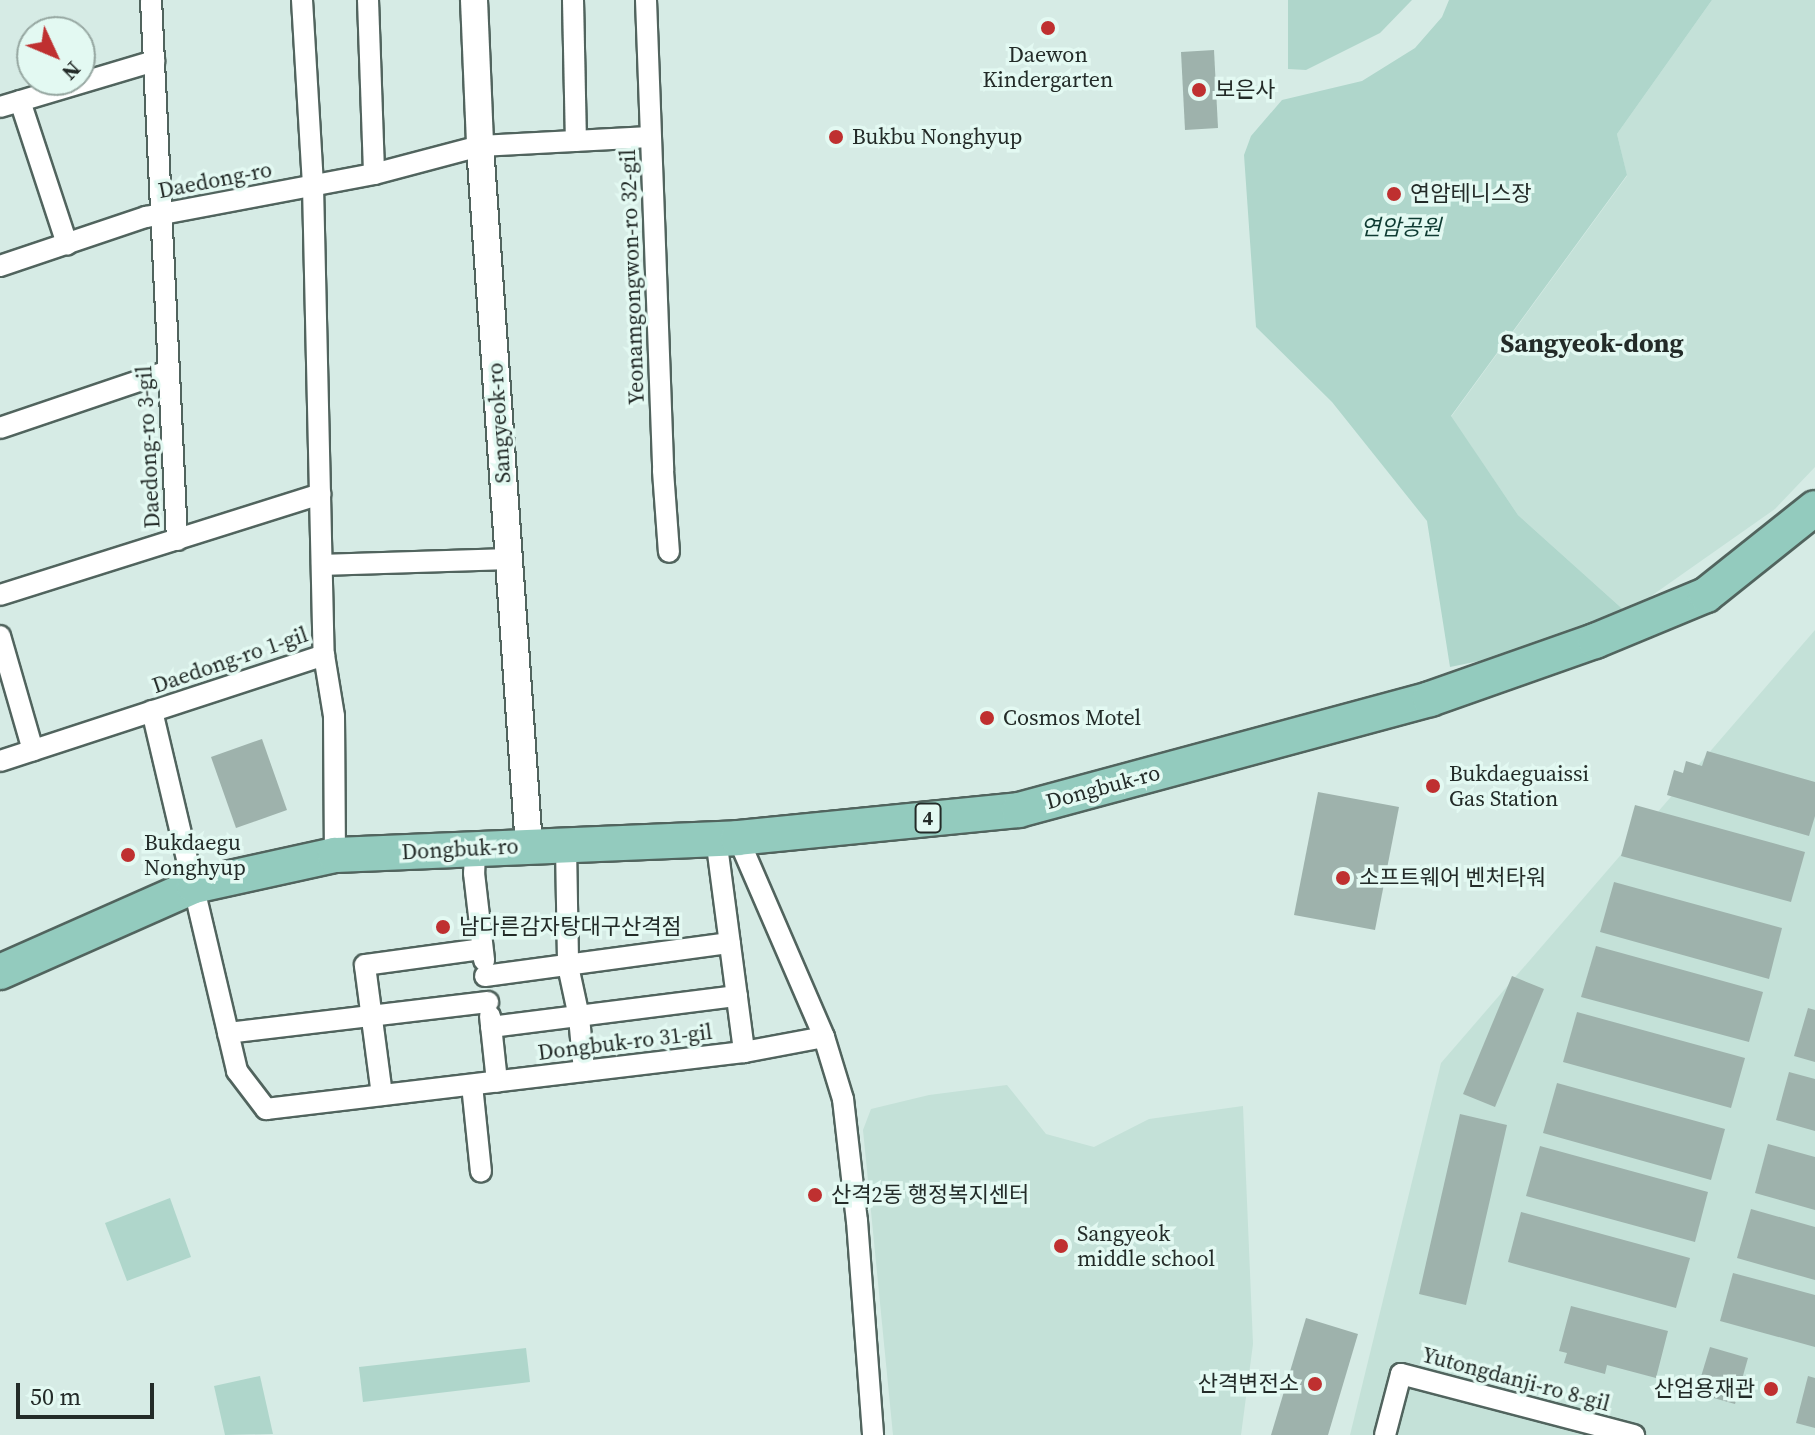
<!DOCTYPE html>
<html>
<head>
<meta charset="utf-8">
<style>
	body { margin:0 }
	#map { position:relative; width:1815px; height:1435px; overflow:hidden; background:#d6ebe5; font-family:"Source Serif 4","Noto Sans KR",serif }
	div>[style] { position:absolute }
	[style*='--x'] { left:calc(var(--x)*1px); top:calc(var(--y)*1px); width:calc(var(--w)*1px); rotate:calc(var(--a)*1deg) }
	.built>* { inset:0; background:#c4e1d8 }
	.green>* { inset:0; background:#afd6cb }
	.building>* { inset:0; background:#9eb2ac }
	.roads { filter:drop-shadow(2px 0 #51645e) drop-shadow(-2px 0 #51645e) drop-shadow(0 2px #51645e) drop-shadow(0 -2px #51645e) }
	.minor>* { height:20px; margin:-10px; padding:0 10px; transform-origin:10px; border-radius:10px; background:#fff }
	.tertiary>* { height:26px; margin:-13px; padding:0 13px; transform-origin:13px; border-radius:13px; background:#fff }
	.primary>* { height:34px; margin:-17px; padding:0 17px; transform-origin:17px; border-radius:17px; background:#93cbbe }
	.dots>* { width:22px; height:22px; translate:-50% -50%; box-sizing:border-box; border:4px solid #e3f9f2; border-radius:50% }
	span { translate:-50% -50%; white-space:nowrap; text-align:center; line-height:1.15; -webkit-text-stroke:7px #e3f9f2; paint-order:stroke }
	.shield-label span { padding:2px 6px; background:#e3f9f2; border:2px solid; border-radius:6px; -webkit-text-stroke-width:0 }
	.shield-label { font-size:20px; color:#232b28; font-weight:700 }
	.poi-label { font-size:22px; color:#232b28 }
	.left { translate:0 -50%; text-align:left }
	.right { translate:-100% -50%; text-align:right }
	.street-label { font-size:22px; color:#232b28 }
	.park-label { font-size:22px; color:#0e3b32; font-style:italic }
	.quarter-label { font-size:26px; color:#232b28; font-weight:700 }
	.north { position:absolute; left:16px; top:16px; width:80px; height:80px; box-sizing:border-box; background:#e3f9f2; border:2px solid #96a7a1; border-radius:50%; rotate:134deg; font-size:22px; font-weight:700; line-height:32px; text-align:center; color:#232b28 }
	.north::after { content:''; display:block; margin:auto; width:28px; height:36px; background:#bf3030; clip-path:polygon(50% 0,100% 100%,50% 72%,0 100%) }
	.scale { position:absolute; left:16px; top:1383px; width:138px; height:36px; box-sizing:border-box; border:4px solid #232b28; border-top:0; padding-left:10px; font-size:24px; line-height:28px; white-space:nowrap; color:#232b28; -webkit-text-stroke:6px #e3f9f2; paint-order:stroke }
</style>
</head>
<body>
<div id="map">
	<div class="built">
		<div style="clip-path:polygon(1712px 0,1815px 0,1815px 467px,1775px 509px,1627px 613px,1518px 515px,1451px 417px,1627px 176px,1617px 134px)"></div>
		<div style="clip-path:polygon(1815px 630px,1815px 1435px,1350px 1435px,1441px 1063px)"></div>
		<div style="clip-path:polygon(1007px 1085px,1046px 1134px,1094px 1147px,1149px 1119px,1243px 1106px,1253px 1344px,1241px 1435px,893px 1435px,863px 1130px,871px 1109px,929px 1095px)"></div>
	</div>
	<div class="green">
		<div style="clip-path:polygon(1288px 0,1412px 0,1380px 33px,1306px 70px,1288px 69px)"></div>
		<div style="clip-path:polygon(1449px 0,1712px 0,1617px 134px,1627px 175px,1451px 416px,1518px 515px,1627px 613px,1489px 659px,1450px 667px,1427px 521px,1332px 402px,1256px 327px,1244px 155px,1251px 136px,1282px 100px,1362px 81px,1415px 48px,1442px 17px)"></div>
		<div style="clip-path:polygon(170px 1198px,191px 1257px,127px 1281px,105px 1223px)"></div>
		<div style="clip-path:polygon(526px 1348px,530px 1382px,363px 1402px,359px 1367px)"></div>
		<div style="clip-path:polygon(260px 1376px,273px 1434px,225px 1435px,214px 1386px)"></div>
	</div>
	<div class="building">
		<div style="clip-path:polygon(1214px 50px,1218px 128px,1185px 130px,1181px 52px)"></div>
		<div style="clip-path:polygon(262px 739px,287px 810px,236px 828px,211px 757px)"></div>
		<div style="clip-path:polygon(1707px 751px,1815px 782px,1815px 816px,1809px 836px,1667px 795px,1674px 770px,1683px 773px,1686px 761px,1702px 766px)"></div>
		<div style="clip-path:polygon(1318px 792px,1399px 807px,1375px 930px,1294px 915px)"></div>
		<div style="clip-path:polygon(1635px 805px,1805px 852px,1791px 902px,1621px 856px)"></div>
		<div style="clip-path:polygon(1614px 882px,1782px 928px,1769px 979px,1600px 932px)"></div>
		<div style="clip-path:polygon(1596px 946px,1763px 992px,1749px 1042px,1581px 997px)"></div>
		<div style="clip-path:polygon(1512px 976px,1544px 989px,1495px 1107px,1463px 1094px)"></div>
		<div style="clip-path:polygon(1808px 1008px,1815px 1010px,1815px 1062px,1794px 1056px)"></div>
		<div style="clip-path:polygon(1577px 1012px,1745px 1058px,1731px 1108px,1563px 1062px)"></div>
		<div style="clip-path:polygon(1789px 1072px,1815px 1079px,1815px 1131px,1776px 1120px)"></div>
		<div style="clip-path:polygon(1557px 1083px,1725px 1129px,1711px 1180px,1543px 1133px)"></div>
		<div style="clip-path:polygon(1460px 1114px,1507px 1125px,1466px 1305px,1419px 1294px)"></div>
		<div style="clip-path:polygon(1768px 1144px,1815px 1157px,1815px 1210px,1755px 1193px)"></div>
		<div style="clip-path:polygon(1540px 1146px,1708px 1192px,1695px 1242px,1526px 1196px)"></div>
		<div style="clip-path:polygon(1751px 1209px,1815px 1227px,1815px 1280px,1737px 1258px)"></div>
		<div style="clip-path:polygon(1521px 1212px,1690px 1258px,1676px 1308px,1508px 1262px)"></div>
		<div style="clip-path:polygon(1733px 1273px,1815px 1295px,1815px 1347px,1720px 1321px)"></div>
		<div style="clip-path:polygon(1571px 1306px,1668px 1331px,1656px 1378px,1607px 1365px,1605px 1374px,1564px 1363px,1567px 1353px,1559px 1351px)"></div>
		<div style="clip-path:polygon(1306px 1318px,1358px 1334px,1328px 1435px,1271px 1435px)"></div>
		<div style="clip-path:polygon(1710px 1347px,1748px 1358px,1735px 1404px,1696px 1393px)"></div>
		<div style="clip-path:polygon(1808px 1376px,1815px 1378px,1815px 1428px,1796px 1423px)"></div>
	</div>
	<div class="roads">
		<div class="minor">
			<div style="--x:151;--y:0;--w:541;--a:87.24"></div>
			<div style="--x:302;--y:0;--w:186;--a:86.6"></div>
			<div style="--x:313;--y:186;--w:469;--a:88.7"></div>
			<div style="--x:324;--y:655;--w:62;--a:80.7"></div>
			<div style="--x:334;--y:716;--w:139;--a:89.6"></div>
			<div style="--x:368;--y:0;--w:174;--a:88"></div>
			<div style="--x:573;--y:0;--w:141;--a:88.8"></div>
			<div style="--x:646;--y:0;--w:471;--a:87.9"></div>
			<div style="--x:663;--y:471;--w:81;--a:85.8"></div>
			<div style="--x:20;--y:101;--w:151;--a:71.8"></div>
			<div style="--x:0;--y:107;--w:161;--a:-16.6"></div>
			<div style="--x:0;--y:266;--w:154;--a:-18.6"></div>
			<div style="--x:146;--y:217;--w:232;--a:-10.7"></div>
			<div style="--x:374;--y:174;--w:110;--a:-14.8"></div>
			<div style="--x:480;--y:146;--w:170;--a:-3"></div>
			<div style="--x:0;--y:428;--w:177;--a:-18.7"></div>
			<div style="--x:322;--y:565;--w:186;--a:-1.8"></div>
			<div style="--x:0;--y:595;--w:336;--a:-17.5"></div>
			<div style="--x:0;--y:636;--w:119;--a:73.9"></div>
			<div style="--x:152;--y:711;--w:370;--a:76.7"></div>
			<div style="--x:237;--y:1071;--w:48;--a:52.7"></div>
			<div style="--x:266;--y:1109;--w:481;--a:-6.8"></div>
			<div style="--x:744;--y:1052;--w:81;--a:-10.6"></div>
			<div style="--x:0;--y:761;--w:341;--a:-18.1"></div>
			<div style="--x:716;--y:838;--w:216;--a:82.5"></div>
			<div style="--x:738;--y:838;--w:217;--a:66.6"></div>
			<div style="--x:824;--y:1037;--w:65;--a:73"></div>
			<div style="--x:843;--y:1099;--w:123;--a:83.5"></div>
			<div style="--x:857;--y:1221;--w:215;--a:85.7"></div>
			<div style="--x:566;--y:846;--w:120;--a:89"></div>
			<div style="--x:568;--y:966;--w:52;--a:77.8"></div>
			<div style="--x:579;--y:1017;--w:54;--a:84.7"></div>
			<div style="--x:475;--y:849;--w:24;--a:92"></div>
			<div style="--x:474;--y:873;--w:88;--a:83.4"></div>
			<div style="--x:485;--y:976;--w:247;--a:-7.7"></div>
			<div style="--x:490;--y:1016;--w:66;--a:83.9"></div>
			<div style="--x:491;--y:1027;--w:248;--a:-7.2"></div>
			<div style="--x:228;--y:1033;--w:262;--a:-6.8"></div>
			<div style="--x:472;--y:1085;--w:87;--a:84.1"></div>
			<div style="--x:382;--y:1095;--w:131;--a:-97.5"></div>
			<div style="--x:365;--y:965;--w:118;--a:-7.8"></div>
			<div style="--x:1385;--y:1435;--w:63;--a:-75.3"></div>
			<div style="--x:1401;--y:1374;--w:241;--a:14.7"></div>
		</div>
		<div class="tertiary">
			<div style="--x:474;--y:0;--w:146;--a:87.6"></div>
			<div style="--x:480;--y:146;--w:702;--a:86"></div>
		</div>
		<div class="primary">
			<div style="--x:0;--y:972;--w:212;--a:-23.9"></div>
			<div style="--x:194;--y:886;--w:144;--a:-12.4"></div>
			<div style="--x:335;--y:855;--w:403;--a:-2.4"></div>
			<div style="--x:738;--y:838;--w:282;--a:-5.7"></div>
			<div style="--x:1019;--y:810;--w:426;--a:-15.1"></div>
			<div style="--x:1430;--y:699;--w:175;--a:-19.4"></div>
			<div style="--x:1595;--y:641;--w:120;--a:-22.5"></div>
			<div style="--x:1706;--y:595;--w:139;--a:-38.6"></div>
		</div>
	</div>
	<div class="dots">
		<div style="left:1048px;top:28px;background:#bf3030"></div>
		<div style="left:1199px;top:90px;background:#bf3030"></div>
		<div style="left:836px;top:137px;background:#bf3030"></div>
		<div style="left:1394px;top:194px;background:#bf3030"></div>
		<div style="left:987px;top:718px;background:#bf3030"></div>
		<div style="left:1433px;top:786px;background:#bf3030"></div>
		<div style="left:128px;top:855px;background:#bf3030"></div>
		<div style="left:1343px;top:878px;background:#bf3030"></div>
		<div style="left:443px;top:927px;background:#bf3030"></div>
		<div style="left:815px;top:1195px;background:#bf3030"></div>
		<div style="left:1061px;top:1246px;background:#bf3030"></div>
		<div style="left:1315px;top:1384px;background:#bf3030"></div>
		<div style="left:1771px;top:1389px;background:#bf3030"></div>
	</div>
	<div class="shield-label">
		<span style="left:928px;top:818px">4</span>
	</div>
	<div class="poi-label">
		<span style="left:1048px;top:67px">Daewon<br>Kindergarten</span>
		<span class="left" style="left:1215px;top:90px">보은사</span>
		<span class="left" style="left:852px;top:137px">Bukbu Nonghyup</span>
		<span class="left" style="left:1410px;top:194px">연암테니스장</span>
		<span class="left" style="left:1003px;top:718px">Cosmos Motel</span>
		<span class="left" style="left:1449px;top:786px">Bukdaeguaissi<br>Gas Station</span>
		<span class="left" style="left:144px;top:855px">Bukdaegu<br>Nonghyup</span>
		<span class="left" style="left:1359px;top:878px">소프트웨어 벤처타워</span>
		<span class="left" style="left:459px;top:927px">남다른감자탕대구산격점</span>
		<span class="left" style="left:831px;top:1195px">산격2동 행정복지센터</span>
		<span class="left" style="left:1077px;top:1246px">Sangyeok<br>middle school</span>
		<span class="right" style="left:1299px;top:1384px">산격변전소</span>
		<span class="right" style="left:1755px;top:1389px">산업용재관</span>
	</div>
	<div class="street-label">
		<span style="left:215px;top:180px;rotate:-11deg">Daedong-ro</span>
		<span style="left:632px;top:277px;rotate:-92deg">Yeonamgongwon-ro 32-gil</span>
		<span style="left:499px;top:423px;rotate:-94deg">Sangyeok-ro</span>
		<span style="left:148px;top:447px;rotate:-93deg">Daedong-ro 3-gil</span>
		<span style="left:230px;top:660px;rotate:-19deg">Daedong-ro 1-gil</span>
		<span style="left:1103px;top:787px;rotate:-15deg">Dongbuk-ro</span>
		<span style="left:460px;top:849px;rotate:-3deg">Dongbuk-ro</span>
		<span style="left:625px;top:1042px;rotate:-7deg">Dongbuk-ro 31-gil</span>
		<span style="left:1516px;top:1379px;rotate:15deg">Yutongdanji-ro 8-gil</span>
	</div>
	<div class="park-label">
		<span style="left:1401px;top:228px">연암공원</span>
	</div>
	<div class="quarter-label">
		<span style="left:1592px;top:344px">Sangyeok-dong</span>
	</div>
	<div class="north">N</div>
	<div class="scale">50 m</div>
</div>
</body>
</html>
